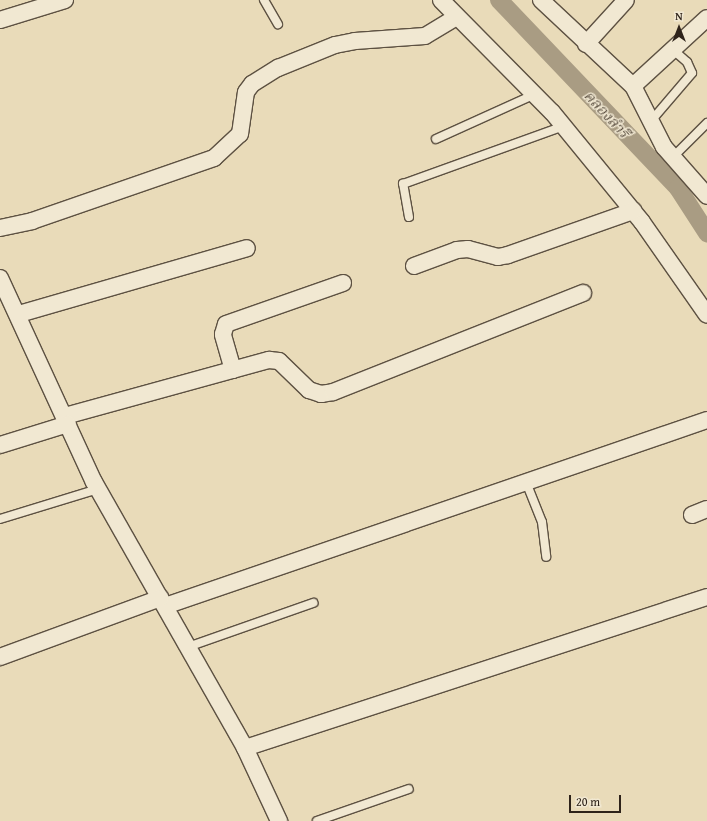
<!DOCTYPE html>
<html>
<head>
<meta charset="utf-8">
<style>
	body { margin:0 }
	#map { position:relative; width:707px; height:821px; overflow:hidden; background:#e9dbb9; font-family:"Gentium Book Plus","Noto Serif Thai",serif }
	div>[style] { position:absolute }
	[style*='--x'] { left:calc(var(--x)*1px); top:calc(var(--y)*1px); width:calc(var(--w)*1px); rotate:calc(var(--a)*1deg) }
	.canal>* { height:18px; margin:-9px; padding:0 9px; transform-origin:9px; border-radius:9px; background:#a99c83 }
	.roads { filter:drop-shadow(1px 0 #5d5142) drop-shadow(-1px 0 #5d5142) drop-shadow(0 1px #5d5142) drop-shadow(0 -1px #5d5142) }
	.service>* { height:8px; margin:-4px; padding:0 4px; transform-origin:4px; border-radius:4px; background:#f1e8d2 }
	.minor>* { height:16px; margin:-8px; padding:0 8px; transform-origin:8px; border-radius:8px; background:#f1e8d2 }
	span { translate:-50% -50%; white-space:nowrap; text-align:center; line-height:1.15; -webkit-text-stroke:3px #f1e8d2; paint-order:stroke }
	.water-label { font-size:15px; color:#594d3f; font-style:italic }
	.north { position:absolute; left:659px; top:8px; width:40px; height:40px; -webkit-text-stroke:3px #f1e8d2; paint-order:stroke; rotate:0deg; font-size:11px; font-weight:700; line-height:16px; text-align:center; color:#2e231a }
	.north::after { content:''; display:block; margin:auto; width:14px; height:18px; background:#2e231a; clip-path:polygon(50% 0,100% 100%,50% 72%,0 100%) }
	.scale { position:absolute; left:569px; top:795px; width:52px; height:18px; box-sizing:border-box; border:2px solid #2e231a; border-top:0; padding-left:5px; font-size:12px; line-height:14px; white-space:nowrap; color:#2e231a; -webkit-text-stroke:3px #f1e8d2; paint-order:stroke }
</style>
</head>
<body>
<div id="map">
	<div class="canal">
		<div style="--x:499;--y:0;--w:260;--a:46.4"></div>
		<div style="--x:678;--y:188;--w:54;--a:57.2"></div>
	</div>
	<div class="roads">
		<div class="service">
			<div style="--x:264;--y:0;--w:28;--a:60"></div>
			<div style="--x:651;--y:121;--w:63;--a:-49.5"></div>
			<div style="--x:692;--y:73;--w:12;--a:-114"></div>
			<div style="--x:687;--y:62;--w:20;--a:-139"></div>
			<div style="--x:436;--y:139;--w:109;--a:-24.4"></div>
			<div style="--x:673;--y:157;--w:48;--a:-45"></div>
			<div style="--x:409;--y:217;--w:34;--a:-100"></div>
			<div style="--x:403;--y:184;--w:171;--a:-19.8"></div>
			<div style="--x:526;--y:482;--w:43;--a:68.2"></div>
			<div style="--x:542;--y:522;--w:35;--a:83"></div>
			<div style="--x:0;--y:519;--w:102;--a:-17"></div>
			<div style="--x:188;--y:647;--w:133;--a:-19.4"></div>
			<div style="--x:317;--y:821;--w:97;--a:-19.2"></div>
		</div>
		<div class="minor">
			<div style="--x:441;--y:0;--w:158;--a:45.3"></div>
			<div style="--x:552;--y:112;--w:142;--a:50.7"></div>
			<div style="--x:642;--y:222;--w:113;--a:55"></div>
			<div style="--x:541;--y:0;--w:126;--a:43.1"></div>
			<div style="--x:633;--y:86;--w:68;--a:63.1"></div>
			<div style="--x:664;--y:147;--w:65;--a:48.7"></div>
			<div style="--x:0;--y:20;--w:68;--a:-17.1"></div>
			<div style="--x:586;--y:44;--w:59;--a:-47.7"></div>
			<div style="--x:633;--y:86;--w:100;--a:-42.6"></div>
			<div style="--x:0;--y:228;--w:33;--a:-12"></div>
			<div style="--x:32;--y:221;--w:193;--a:-19.1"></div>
			<div style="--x:214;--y:158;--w:35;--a:-43"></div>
			<div style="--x:240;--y:134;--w:42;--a:-81.9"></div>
			<div style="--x:246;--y:92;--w:10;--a:-53"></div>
			<div style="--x:252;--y:84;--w:31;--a:-32"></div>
			<div style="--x:278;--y:68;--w:61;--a:-22"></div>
			<div style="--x:335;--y:45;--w:20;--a:-11"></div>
			<div style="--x:355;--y:41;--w:70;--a:-4.1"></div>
			<div style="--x:425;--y:36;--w:37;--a:-31"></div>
			<div style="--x:414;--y:266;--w:46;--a:-20.4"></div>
			<div style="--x:457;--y:250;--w:11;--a:-5"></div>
			<div style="--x:468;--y:249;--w:31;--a:15"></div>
			<div style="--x:498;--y:257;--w:10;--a:-11"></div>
			<div style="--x:508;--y:255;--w:133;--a:-19.4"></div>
			<div style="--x:0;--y:278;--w:225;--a:65.3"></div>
			<div style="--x:94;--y:482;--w:306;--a:60.4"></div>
			<div style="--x:245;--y:748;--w:81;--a:65"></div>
			<div style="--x:19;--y:314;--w:237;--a:-16.1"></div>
			<div style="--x:233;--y:370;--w:37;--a:-106"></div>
			<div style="--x:223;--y:334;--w:10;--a:-73"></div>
			<div style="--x:226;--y:324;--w:124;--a:-19.3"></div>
			<div style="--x:65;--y:416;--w:212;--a:-15.4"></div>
			<div style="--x:269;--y:360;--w:10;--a:6"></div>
			<div style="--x:279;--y:361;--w:42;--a:44"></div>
			<div style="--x:309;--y:390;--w:13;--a:18"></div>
			<div style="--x:321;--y:394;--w:12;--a:-9"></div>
			<div style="--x:333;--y:392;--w:269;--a:-21.6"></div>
			<div style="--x:0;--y:445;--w:71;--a:-17.2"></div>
			<div style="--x:692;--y:515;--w:16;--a:-22"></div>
			<div style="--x:165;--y:606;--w:573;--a:-18.94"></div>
			<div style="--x:0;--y:657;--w:171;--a:-20.2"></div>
			<div style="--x:245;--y:748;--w:486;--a:-18.1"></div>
		</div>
	</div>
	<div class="water-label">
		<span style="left:607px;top:114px;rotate:47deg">คลองลำรี</span>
	</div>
	<div class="north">N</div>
	<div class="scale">20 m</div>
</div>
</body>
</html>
